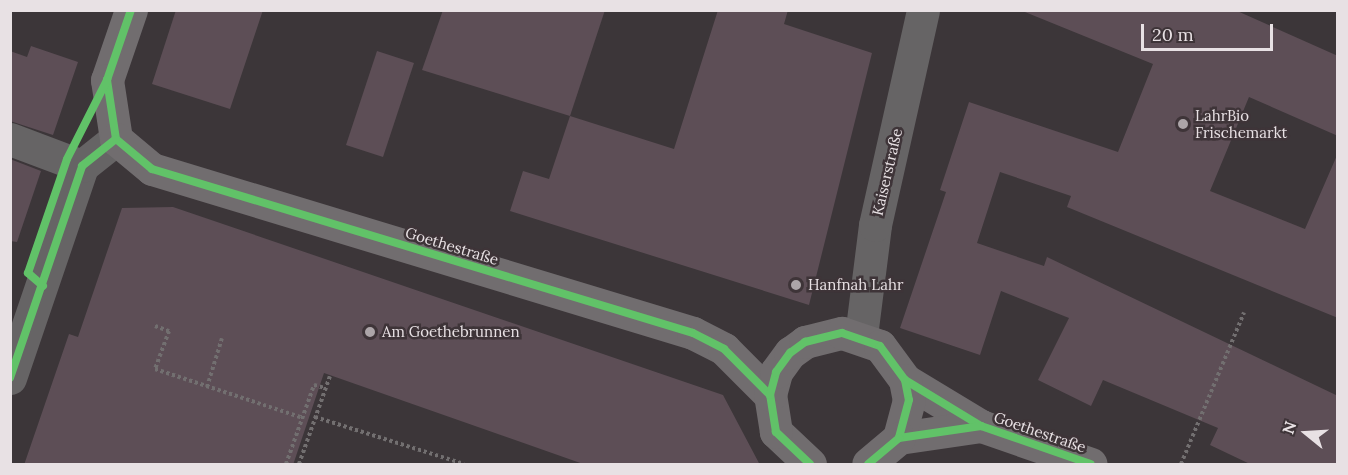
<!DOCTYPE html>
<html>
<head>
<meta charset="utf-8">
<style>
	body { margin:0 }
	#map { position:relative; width:1348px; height:475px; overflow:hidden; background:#3c3639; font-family:Lora,serif }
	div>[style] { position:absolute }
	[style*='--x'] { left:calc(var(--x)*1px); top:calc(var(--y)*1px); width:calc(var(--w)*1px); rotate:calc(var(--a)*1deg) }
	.building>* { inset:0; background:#5d4e56 }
	.path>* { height:4px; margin-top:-2px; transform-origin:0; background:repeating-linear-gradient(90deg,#726f70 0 3px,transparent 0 6px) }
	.street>* { height:33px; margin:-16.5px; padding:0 16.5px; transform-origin:16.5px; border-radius:16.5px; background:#666465 }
	.secondary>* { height:33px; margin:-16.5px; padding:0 16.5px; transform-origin:16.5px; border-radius:16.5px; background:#716d6f }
	.cycleway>* { height:8px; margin:-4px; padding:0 4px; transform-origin:4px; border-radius:4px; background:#61c268 }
	.dots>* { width:16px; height:16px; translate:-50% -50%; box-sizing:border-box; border:3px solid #3e3438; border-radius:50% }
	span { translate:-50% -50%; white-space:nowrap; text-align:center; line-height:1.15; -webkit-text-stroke:5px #3e3438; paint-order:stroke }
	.poi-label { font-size:15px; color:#e8e1e4 }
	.left { translate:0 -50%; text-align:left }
	.street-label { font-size:15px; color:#e8e1e4 }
	.frame { position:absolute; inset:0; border:12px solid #e8e1e4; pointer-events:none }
	.north { position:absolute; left:1276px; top:403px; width:60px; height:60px; -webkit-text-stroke:4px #3e3438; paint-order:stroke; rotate:288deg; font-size:16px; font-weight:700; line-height:24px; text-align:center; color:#e8e1e4 }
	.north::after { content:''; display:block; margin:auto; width:21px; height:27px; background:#e8e1e4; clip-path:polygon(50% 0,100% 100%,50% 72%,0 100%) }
	.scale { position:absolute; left:1141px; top:24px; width:132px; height:27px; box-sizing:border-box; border:3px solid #e8e1e4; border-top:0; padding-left:8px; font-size:18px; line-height:21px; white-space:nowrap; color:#e8e1e4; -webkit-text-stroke:4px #3e3438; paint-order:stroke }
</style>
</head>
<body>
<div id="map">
	<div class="building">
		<div style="clip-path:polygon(176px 10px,263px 10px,230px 109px,152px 84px)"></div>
		<div style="clip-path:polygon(443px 10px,605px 10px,570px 116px,422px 70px)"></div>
		<div style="clip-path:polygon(718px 10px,788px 10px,784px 24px,872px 53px,809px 305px,510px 211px,523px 171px,549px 179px,570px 116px,674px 149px)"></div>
		<div style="clip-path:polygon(1020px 10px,1235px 10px,1338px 56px,1338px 136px,1249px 97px,1210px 191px,1305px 229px,1338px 153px,1338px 318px,1067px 207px,1071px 196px,1000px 172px,977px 243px,1044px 266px,1047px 257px,1338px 396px,1338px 465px,1252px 465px,1210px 445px,1218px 428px,1103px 380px,1091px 406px,1038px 380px,1069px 318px,1001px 291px,980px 355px,900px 328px,946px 192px,940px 190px,969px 102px,1118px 152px,1153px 64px)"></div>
		<div style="clip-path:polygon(31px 46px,78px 62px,53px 135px,10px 121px,10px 51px,27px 57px)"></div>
		<div style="clip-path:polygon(377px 51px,414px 63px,383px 157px,346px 145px)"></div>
		<div style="clip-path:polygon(10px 159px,41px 171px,17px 242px,10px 241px)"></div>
		<div style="clip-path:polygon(173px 207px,723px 395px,760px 465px,586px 465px,324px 373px,293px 465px,24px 465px,69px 334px,78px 337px,122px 208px)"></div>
	</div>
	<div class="path">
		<div style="--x:155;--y:326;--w:15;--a:20"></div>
		<div style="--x:169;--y:331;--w:40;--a:110.2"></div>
		<div style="--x:155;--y:369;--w:156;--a:18.3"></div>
		<div style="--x:207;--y:387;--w:51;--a:-73"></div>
		<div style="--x:315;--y:417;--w:156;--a:17.5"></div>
		<div style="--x:286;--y:464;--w:84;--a:-70.5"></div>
		<div style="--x:314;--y:385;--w:11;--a:15"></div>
		<div style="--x:299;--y:464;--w:93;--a:-70.6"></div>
		<div style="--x:1181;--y:464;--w:164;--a:-67.4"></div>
	</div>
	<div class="street">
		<div style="--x:10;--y:139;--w:77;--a:20.6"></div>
		<div style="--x:861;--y:336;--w:112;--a:-82.8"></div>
		<div style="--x:875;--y:225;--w:220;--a:-77.4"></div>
		<div style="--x:10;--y:378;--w:224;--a:-71.2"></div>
		<div style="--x:82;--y:166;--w:43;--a:-38.5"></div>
	</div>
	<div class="secondary">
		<div style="--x:131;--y:10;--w:74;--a:108.9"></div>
		<div style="--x:107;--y:80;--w:60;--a:81.3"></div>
		<div style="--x:116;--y:139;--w:47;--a:39.8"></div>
		<div style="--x:152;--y:169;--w:565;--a:16.86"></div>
		<div style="--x:693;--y:333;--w:35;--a:27"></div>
		<div style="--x:724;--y:349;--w:65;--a:45"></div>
		<div style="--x:905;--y:380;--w:89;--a:31.2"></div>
		<div style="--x:981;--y:426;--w:116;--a:19.1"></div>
		<div style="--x:899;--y:438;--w:83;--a:-8.3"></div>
		<div style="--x:810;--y:464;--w:47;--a:-136.7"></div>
		<div style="--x:776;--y:432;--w:37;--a:-99"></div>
		<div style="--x:770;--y:395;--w:24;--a:-75"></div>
		<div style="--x:776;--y:372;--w:24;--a:-54"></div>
		<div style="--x:790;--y:353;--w:19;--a:-36"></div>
		<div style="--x:805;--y:342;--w:38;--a:-14"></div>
		<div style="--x:842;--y:333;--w:40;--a:18.9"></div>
		<div style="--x:880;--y:346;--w:42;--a:53.7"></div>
		<div style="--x:905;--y:380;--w:20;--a:79"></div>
		<div style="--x:909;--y:400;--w:39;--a:105"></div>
		<div style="--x:899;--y:438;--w:40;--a:140"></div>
	</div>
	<div class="cycleway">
		<div style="--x:116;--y:139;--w:47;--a:39.8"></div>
		<div style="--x:152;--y:169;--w:565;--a:16.86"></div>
		<div style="--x:693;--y:333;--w:35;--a:27"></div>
		<div style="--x:724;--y:349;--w:65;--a:45"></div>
		<div style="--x:116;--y:139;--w:60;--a:-98.7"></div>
		<div style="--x:107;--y:80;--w:74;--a:-71.1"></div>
		<div style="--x:43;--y:286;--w:20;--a:-139"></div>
		<div style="--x:28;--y:273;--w:120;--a:-71.1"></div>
		<div style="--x:67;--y:159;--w:89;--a:-63.1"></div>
		<div style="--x:10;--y:378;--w:224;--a:-71.2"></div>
		<div style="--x:82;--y:166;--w:43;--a:-38.5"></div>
		<div style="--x:905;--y:380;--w:89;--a:31.2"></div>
		<div style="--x:981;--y:426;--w:116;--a:19.1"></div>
		<div style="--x:899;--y:438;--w:83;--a:-8.3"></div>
		<div style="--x:810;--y:464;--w:47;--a:-136.7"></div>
		<div style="--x:776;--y:432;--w:37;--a:-99"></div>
		<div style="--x:770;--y:395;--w:24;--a:-75"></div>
		<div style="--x:776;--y:372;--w:24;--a:-54"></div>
		<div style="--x:790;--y:353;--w:19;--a:-36"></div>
		<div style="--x:805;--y:342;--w:38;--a:-14"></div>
		<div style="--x:842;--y:333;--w:40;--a:18.9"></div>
		<div style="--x:880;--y:346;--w:42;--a:53.7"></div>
		<div style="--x:905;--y:380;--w:20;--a:79"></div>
		<div style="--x:909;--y:400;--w:39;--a:105"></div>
		<div style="--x:899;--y:438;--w:40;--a:140"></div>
	</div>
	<div class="dots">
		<div style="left:1183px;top:124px;background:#aca5a8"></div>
		<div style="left:796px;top:285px;background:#aca5a8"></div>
		<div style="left:370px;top:332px;background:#aca5a8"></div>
	</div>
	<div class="poi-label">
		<span class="left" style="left:1195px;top:124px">LahrBio<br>Frischemarkt</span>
		<span class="left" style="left:808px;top:285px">Hanfnah Lahr</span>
		<span class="left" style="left:382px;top:332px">Am Goethebrunnen</span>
	</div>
	<div class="street-label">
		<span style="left:887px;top:172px;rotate:-77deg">Kaiserstraße</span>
		<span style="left:452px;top:246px;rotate:17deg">Goethestraße</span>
		<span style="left:1040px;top:432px;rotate:19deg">Goethestraße</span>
	</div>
	<div class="frame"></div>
	<div class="north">N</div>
	<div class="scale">20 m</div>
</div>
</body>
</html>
